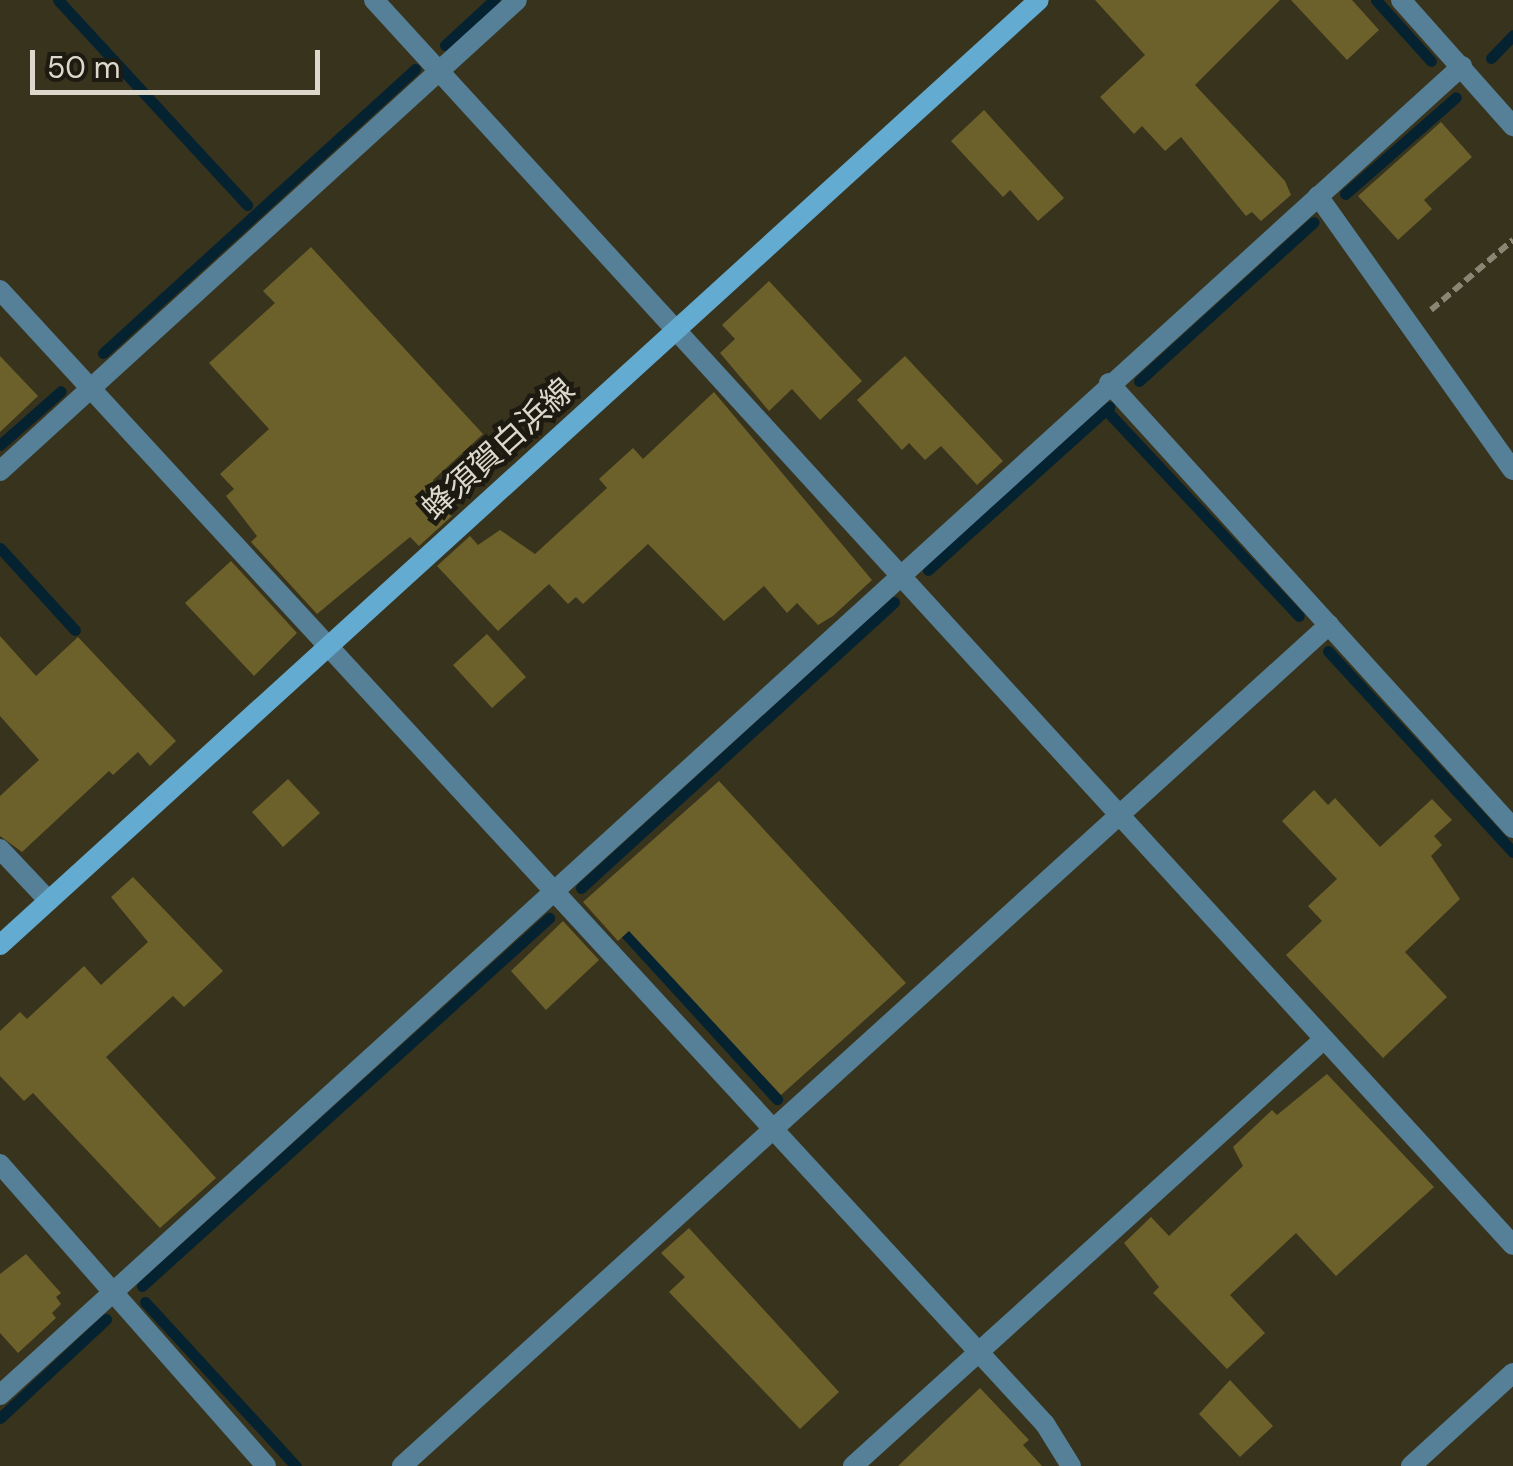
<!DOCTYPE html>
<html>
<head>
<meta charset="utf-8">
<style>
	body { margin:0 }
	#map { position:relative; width:1513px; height:1466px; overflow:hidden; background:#38331d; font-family:"DM Sans","Noto Sans JP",sans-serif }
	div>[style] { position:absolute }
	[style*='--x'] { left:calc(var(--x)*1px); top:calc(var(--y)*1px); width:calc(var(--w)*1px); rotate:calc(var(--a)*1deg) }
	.stream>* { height:11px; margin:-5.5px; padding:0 5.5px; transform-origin:5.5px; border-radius:5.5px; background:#052231 }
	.building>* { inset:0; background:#6c602b }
	.path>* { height:6px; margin-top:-3px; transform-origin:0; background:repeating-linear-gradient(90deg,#8a8674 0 10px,transparent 0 15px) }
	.minor>* { height:20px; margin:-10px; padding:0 10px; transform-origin:10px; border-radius:10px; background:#558098 }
	.secondary>* { height:20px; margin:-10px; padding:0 10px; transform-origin:10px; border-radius:10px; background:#64abd2 }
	span { translate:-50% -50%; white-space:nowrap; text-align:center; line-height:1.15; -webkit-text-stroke:9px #1d1a11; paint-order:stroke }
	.street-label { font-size:32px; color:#dcd9cc }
	.scale { position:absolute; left:30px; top:50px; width:290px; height:45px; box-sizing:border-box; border:5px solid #dcd9cc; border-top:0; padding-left:12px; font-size:30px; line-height:35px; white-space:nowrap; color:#dcd9cc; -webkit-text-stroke:8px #1d1a11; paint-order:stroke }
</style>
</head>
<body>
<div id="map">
	<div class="stream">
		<div style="--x:58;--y:0;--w:279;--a:47.3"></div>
		<div style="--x:1376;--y:0;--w:82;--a:48"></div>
		<div style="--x:445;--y:45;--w:67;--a:-42.6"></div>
		<div style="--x:1491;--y:58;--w:32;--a:-46"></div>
		<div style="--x:1345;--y:194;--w:147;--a:-41.1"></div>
		<div style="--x:103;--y:353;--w:422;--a:-42.3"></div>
		<div style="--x:1139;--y:381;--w:236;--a:-42.3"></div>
		<div style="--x:1106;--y:410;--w:282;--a:46.9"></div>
		<div style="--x:0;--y:445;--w:81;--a:-41.5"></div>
		<div style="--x:0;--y:548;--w:111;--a:47.6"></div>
		<div style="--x:928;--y:570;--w:244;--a:-42"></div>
		<div style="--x:1328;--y:651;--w:273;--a:47.4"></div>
		<div style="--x:581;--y:888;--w:424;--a:-42.4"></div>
		<div style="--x:618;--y:925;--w:236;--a:47.6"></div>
		<div style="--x:142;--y:1286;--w:549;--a:-42.12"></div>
		<div style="--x:145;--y:1302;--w:223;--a:47.4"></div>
		<div style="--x:0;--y:1418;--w:145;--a:-43"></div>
	</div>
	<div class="building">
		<div style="clip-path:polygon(1095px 0,1280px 0,1195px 85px,1285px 181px,1291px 195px,1261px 221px,1252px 212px,1246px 216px,1181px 137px,1165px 151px,1142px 126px,1134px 134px,1100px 97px,1145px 55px)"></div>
		<div style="clip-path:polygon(1291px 0,1352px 0,1379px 30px,1347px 60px)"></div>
		<div style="clip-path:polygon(984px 110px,1064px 198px,1038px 221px,1010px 190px,1003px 197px,951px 141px)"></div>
		<div style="clip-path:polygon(1441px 122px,1472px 157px,1424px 200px,1432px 209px,1398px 240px,1358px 196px)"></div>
		<div style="clip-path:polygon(311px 247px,483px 434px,433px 480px,452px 516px,419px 546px,410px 537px,317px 614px,251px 542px,257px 536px,226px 496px,234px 489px,220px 474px,269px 429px,209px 363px,275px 303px,263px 291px)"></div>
		<div style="clip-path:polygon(769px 281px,862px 381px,820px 420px,792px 389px,769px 411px,720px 353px,735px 339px,722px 325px)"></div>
		<div style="clip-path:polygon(0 356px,38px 396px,0 432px)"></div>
		<div style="clip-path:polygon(905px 356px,1003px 461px,977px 485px,941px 446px,925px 460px,909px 443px,902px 450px,857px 400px)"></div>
		<div style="clip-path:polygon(714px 392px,872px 580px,833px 616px,818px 625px,797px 603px,787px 613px,764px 586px,724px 621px,648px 544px,583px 604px,576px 597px,568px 604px,549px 584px,498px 631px,437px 566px,470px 536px,478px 545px,500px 530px,535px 554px,607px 488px,599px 479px,633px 448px,643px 459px)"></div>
		<div style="clip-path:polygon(231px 561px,297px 633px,254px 676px,185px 603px)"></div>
		<div style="clip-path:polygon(487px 634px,526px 677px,492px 708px,453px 665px)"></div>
		<div style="clip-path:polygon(0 636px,36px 676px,78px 637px,176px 741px,150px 766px,138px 752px,113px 775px,109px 771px,22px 852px,0 836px,0 796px,39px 760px,0 716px)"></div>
		<div style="clip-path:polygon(288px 779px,320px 813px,283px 847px,252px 812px)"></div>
		<div style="clip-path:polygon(719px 781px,906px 983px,781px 1095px,629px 931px,618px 941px,583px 902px)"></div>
		<div style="clip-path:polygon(1314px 790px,1328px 805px,1335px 798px,1380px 847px,1432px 799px,1452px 820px,1434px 836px,1442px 845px,1431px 856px,1460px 899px,1405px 952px,1447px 997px,1383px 1058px,1286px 955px,1322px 921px,1308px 906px,1337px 879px,1282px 821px)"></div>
		<div style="clip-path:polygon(133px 877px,223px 971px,184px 1007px,173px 996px,106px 1057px,216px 1178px,160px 1228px,33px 1093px,24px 1101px,0 1076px,0 1031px,20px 1012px,27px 1019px,84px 966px,101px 985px,148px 942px,111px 897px)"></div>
		<div style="clip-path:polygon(563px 921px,599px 960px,546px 1010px,511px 971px)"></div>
		<div style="clip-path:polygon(1327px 1074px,1434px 1187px,1336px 1276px,1296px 1233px,1230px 1295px,1265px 1333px,1227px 1369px,1153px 1293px,1159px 1287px,1124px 1243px,1151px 1217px,1169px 1236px,1243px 1166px,1233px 1147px,1272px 1110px,1277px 1115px)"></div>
		<div style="clip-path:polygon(689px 1228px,839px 1392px,800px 1429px,669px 1292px,685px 1277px,661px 1253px)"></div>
		<div style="clip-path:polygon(26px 1254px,61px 1293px,56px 1297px,61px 1304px,52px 1313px,56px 1318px,18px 1353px,0 1333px,0 1274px)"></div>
		<div style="clip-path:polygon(1230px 1380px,1273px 1426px,1240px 1457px,1199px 1414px)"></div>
		<div style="clip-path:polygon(980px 1388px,1029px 1440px,1023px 1445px,1042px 1466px,898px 1466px)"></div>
	</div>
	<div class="path">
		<div style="--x:1431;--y:310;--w:108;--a:-40.5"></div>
	</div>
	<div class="minor">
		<div style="--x:374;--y:0;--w:1687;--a:47.55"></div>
		<div style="--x:1401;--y:0;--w:169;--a:48.4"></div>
		<div style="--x:1318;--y:196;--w:336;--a:54.6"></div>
		<div style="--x:0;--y:290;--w:1542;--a:47.34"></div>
		<div style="--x:1045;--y:1424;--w:49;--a:58.2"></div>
		<div style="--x:1109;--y:383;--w:601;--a:47.76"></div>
		<div style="--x:0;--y:471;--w:699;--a:-42.33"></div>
		<div style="--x:0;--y:849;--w:71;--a:46.7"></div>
		<div style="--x:0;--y:1164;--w:402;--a:48.6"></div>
		<div style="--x:0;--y:1395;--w:1976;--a:-42.27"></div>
		<div style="--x:402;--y:1466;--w:1252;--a:-42.22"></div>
		<div style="--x:853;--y:1466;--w:636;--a:-42.19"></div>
		<div style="--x:1411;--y:1466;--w:138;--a:-42.4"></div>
	</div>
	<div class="secondary">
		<div style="--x:0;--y:945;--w:1404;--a:-42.29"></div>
	</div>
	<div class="street-label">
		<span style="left:498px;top:449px;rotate:-42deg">蜂須賀白浜線</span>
	</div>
	<div class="scale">50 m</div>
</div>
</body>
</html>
